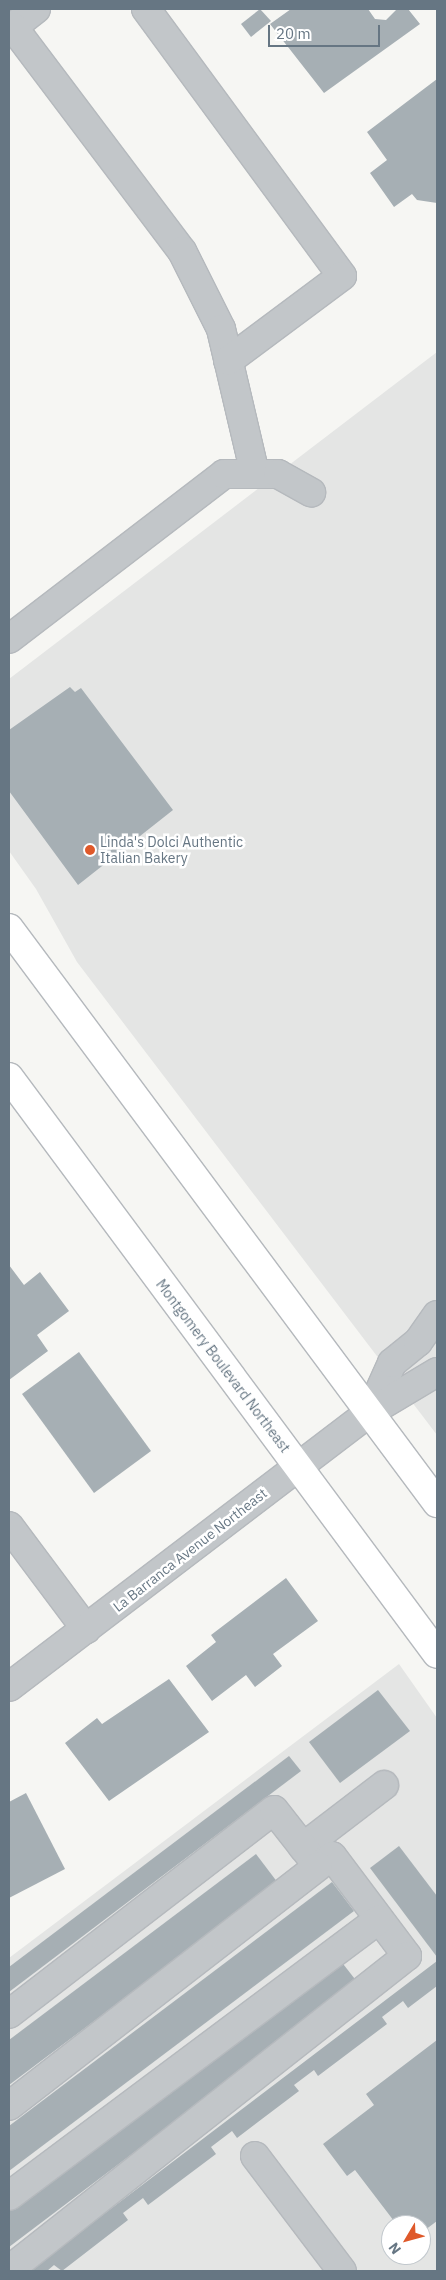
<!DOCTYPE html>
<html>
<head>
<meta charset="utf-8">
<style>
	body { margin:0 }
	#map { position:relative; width:446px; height:2280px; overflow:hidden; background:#f6f6f3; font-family:"IBM Plex Sans",sans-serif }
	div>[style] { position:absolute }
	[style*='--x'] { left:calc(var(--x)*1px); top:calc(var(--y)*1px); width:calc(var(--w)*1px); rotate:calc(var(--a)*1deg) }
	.built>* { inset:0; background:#e4e5e4 }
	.building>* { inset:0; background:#a6afb4 }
	.roads { filter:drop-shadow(1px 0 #b5b9bd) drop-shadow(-1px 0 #b5b9bd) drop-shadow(0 1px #b5b9bd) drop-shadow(0 -1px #b5b9bd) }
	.minor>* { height:28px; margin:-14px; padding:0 14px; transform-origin:14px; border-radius:14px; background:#c2c6c9 }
	.major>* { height:28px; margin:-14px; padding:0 14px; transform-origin:14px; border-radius:14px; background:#fff }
	.dots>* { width:14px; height:14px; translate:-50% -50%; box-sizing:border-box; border:2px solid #fff; border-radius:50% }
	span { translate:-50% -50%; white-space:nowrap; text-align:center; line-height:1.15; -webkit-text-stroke:5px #fff; paint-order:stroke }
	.poi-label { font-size:14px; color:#667683 }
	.left { translate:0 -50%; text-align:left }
	.street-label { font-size:14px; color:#667683 }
	.frame { position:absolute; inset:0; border:10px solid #667683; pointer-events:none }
	.north { position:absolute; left:381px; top:2215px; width:50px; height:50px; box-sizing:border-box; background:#fff; border:1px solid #c2c8cd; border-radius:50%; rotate:233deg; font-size:14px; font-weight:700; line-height:20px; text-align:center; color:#667683 }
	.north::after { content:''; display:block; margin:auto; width:18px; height:22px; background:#df592a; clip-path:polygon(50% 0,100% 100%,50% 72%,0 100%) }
	.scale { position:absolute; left:268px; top:25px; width:112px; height:22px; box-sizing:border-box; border:2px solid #667683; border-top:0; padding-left:6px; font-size:15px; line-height:18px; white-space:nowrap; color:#667683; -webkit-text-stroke:4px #fff; paint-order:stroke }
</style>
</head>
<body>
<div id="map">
	<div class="built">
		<div style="clip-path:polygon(437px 352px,437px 1435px,77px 962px,36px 889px,9px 851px,9px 679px)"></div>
		<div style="clip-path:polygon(evenodd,399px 1664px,437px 1718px,437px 2271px,9px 2271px,9px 1958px,399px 1664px,391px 2225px,421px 2225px,421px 2255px,391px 2255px,391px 2225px)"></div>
	</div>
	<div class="building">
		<div style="clip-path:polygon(260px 9px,271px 21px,251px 37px,241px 24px)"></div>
		<div style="clip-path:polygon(291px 9px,368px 9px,375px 19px,386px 20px,397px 9px,408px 9px,420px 24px,324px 93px,270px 24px)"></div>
		<div style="clip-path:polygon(437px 79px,437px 203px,417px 200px,412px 194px,394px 207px,370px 173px,387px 160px,367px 132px)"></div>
		<div style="clip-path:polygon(70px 687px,75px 692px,81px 688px,173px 810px,78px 885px,9px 791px,9px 730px)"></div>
		<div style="clip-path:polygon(9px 1265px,24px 1285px,40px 1272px,69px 1311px,37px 1335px,48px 1351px,9px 1380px)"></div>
		<div style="clip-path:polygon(79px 1352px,151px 1451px,94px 1493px,22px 1394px)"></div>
		<div style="clip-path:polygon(286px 1578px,318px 1621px,273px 1654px,282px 1666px,255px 1687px,246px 1675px,212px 1701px,186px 1666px,216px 1642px,211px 1635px)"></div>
		<div style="clip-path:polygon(169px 1679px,209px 1732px,109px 1801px,65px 1743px,97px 1718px,102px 1724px)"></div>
		<div style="clip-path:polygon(378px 1690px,410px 1731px,340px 1783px,309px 1742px)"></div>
		<div style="clip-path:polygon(289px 1756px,301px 1771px,9px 1992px,9px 1967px)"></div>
		<div style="clip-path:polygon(26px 1793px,65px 1869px,9px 1898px,9px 1802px)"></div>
		<div style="clip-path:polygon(399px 1846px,437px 1896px,437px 1957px,370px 1868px)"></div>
		<div style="clip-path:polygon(256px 1854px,278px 1883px,9px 2085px,9px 2040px)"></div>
		<div style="clip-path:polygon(332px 1882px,354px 1911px,9px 2171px,9px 2126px)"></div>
		<div style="clip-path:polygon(340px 1960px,358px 1983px,9px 2247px,9px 2210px)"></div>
		<div style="clip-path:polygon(437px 1961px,437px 1986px,408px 2008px,403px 2001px,382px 2017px,387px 2024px,318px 2076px,314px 2070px,294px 2085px,299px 2091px,237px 2138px,232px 2131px,211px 2147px,216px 2154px,148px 2205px,143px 2198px,123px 2213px,128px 2220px,62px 2271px,54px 2265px,47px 2271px,29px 2271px)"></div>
		<div style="clip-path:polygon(437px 2040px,437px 2221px,421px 2233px,421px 2225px,397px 2225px,355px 2170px,347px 2176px,323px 2144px,374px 2105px,366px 2094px)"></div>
	</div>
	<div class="roads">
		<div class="minor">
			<div style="--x:36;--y:9;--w:29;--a:142"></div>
			<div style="--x:13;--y:27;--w:281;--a:53"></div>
			<div style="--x:182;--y:251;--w:87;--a:63.4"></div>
			<div style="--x:221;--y:329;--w:149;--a:76.8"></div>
			<div style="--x:146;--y:9;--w:331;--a:53.7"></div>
			<div style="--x:342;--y:276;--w:142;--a:143.3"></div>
			<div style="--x:9;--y:639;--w:271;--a:-37.5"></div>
			<div style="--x:224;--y:474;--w:54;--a:0"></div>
			<div style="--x:278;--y:474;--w:38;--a:29"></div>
			<div style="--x:370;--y:1412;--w:54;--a:-65.8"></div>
			<div style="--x:392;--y:1363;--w:33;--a:-39"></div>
			<div style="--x:418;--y:1342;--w:33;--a:-55"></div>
			<div style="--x:9;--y:1526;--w:129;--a:53.2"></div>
			<div style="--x:9;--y:1687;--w:454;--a:-37.3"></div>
			<div style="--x:370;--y:1412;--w:78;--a:-30.8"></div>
			<div style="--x:303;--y:1847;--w:102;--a:-37.4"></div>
			<div style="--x:9;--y:2014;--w:334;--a:-37.6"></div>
			<div style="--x:274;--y:1810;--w:71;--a:51.8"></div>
			<div style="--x:318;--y:1866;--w:17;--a:-36"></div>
			<div style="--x:332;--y:1856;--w:125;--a:53.1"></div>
			<div style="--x:407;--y:1956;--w:507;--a:141.73"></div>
			<div style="--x:9;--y:2106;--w:391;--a:-37.8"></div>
			<div style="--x:255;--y:2156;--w:144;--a:52.9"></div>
			<div style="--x:9;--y:2196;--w:462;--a:-36.8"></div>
		</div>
		<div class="major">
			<div style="--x:9;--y:928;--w:717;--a:53.34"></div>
			<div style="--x:9;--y:1077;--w:718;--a:53.43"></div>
		</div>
	</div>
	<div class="dots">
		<div style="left:90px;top:850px;background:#df592a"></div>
	</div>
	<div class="poi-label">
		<span class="left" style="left:100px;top:850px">Linda's Dolci Authentic<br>Italian Bakery</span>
	</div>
	<div class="street-label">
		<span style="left:223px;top:1366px;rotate:53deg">Montgomery Boulevard Northeast</span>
		<span style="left:190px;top:1550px;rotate:-38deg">La Barranca Avenue Northeast</span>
	</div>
	<div class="frame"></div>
	<div class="north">N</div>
	<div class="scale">20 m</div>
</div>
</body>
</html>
